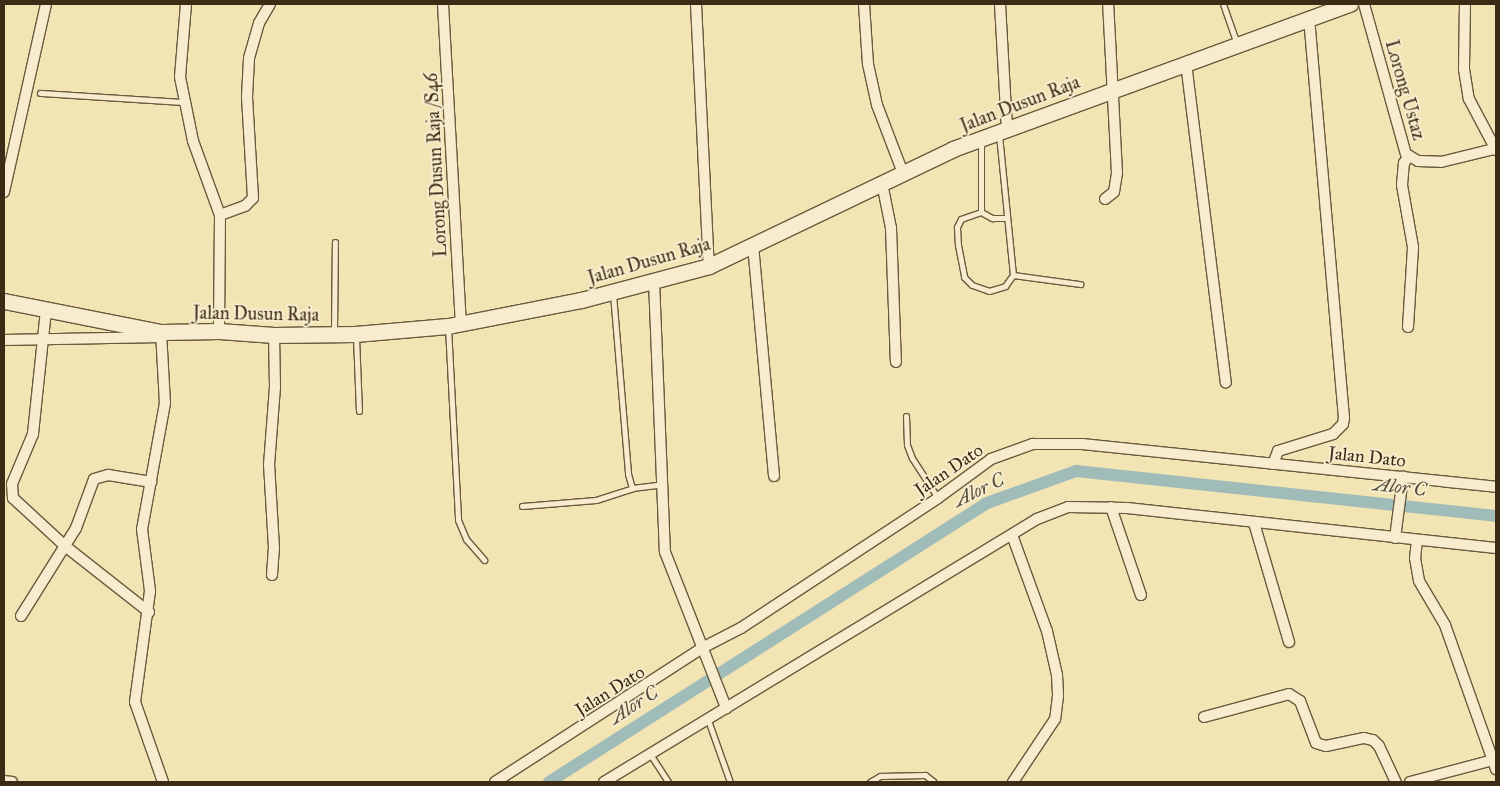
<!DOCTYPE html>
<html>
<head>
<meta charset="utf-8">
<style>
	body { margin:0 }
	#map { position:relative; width:1500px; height:786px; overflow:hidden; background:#f3e4b4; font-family:"IM FELL Great Primer",serif }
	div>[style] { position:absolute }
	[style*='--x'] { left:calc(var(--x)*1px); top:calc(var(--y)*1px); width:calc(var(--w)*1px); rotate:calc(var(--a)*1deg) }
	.canal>* { height:12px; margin:-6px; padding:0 6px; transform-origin:6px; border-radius:6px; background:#a0bcb8 }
	.roads { filter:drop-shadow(1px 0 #6a5a3d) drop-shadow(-1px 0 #6a5a3d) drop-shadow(0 1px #6a5a3d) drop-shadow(0 -1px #6a5a3d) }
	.lane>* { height:5px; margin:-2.5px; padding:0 2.5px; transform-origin:2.5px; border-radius:2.5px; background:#f7edce }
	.street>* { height:10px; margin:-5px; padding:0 5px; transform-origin:5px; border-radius:5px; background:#f7edce }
	.secondary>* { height:15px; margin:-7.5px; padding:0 7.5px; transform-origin:7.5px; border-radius:7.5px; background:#f7edce }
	span { translate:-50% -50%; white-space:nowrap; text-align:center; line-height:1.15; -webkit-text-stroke:4px #f7edce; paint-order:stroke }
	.street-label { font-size:18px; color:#3d2c15 }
	.water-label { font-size:19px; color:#56503e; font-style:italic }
	.frame { position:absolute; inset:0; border:5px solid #3d2c15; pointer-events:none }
</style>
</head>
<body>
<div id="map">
	<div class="canal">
		<div style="--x:549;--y:782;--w:519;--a:-32.5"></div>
		<div style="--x:987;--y:503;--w:95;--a:-19.8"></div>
		<div style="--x:1076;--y:471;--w:422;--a:6.1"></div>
	</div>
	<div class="roads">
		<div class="lane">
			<div style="--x:1223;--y:4;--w:42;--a:70.7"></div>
			<div style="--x:40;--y:93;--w:144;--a:3.6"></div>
			<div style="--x:981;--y:142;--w:70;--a:90"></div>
			<div style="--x:981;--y:212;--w:21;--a:161"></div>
			<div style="--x:961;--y:219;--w:9;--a:117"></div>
			<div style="--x:957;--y:227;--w:18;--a:87"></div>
			<div style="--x:958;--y:245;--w:33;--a:79"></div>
			<div style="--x:964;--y:277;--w:11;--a:45"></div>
			<div style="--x:972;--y:285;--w:18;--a:19"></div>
			<div style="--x:989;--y:291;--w:17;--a:-17"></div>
			<div style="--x:1005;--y:286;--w:14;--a:-54"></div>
			<div style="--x:1013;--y:275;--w:142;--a:-95.7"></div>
			<div style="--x:981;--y:212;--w:13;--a:29"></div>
			<div style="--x:992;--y:218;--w:15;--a:0"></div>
			<div style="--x:1013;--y:275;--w:68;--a:7.7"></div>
			<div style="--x:613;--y:294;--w:181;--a:85.2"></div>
			<div style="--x:628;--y:474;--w:15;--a:74"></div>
			<div style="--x:632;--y:488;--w:31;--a:-7"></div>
			<div style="--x:448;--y:327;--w:193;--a:87"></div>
			<div style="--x:458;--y:520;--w:21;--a:67"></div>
			<div style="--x:466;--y:539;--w:28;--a:49"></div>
			<div style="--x:334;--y:331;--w:89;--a:-89.4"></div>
			<div style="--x:356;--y:337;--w:74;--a:87.7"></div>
			<div style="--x:906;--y:416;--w:29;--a:88"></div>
			<div style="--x:907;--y:445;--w:14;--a:69"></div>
			<div style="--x:912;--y:458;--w:48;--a:57"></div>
			<div style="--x:522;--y:506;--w:74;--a:-4.6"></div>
			<div style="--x:596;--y:500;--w:38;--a:-18"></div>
			<div style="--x:708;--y:720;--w:66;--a:70.5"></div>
			<div style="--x:650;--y:754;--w:33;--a:57"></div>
			<div style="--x:870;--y:782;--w:12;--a:-31"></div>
			<div style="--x:880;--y:776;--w:45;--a:-1.3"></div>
			<div style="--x:925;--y:775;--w:11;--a:38"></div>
		</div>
		<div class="street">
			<div style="--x:186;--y:4;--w:73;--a:94.7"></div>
			<div style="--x:180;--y:77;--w:65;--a:78.5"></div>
			<div style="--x:193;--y:141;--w:79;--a:70"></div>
			<div style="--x:220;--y:215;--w:116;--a:90.5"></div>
			<div style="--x:443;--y:4;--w:321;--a:86.8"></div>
			<div style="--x:696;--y:4;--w:262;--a:87.2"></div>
			<div style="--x:864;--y:4;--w:60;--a:86.2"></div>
			<div style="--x:868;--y:64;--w:42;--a:77.6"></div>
			<div style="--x:877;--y:105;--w:73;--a:69.1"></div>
			<div style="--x:1000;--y:4;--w:124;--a:86.8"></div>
			<div style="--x:1364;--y:4;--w:156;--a:74.4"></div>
			<div style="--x:1406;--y:154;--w:14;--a:30"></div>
			<div style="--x:1418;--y:161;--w:23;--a:2"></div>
			<div style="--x:1441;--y:162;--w:55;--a:-13.8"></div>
			<div style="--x:1465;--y:4;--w:65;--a:90.9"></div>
			<div style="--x:1464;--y:69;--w:30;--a:81"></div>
			<div style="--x:1469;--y:99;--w:58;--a:62.1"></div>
			<div style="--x:1186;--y:63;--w:322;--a:82.9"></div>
			<div style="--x:882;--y:183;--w:46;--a:78.7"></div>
			<div style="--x:891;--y:228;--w:134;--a:87.9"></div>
			<div style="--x:4;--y:192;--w:193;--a:-77.4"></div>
			<div style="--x:1105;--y:199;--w:11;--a:-38"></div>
			<div style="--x:1114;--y:192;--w:19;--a:-81"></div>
			<div style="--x:1117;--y:173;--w:169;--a:-93"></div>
			<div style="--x:220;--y:215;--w:27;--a:-20"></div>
			<div style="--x:245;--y:206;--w:11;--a:-45"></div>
			<div style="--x:253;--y:198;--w:101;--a:-93.4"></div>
			<div style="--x:247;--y:97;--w:39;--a:-87"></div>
			<div style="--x:249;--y:58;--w:36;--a:-74"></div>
			<div style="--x:259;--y:23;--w:22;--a:-60"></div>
			<div style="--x:753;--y:245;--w:232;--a:84.8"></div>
			<div style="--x:654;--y:281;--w:271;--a:87.7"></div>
			<div style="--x:665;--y:552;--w:168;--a:68.6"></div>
			<div style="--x:46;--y:310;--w:125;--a:96"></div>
			<div style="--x:33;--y:434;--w:54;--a:112.8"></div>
			<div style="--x:12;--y:484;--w:14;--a:86"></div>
			<div style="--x:13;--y:498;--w:71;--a:42.7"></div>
			<div style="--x:65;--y:546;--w:107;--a:38.2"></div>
			<div style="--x:1408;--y:327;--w:80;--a:-86.4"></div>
			<div style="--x:1413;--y:247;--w:63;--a:-100.1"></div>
			<div style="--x:1402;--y:185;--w:22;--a:-85"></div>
			<div style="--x:1404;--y:163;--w:9;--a:-54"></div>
			<div style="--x:161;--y:332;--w:71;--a:86.8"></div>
			<div style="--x:165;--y:403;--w:128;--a:100.3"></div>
			<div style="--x:142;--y:529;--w:63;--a:82.6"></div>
			<div style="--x:150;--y:591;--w:112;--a:97.7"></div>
			<div style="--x:135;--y:702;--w:85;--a:70.7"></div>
			<div style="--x:4;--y:340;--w:158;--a:-1.1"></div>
			<div style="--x:1273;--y:464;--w:14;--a:-69"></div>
			<div style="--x:1278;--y:451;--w:58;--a:-17.2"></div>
			<div style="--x:1333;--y:434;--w:14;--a:-45"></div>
			<div style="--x:1343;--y:424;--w:6;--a:-81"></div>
			<div style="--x:1344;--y:418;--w:402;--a:-95"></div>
			<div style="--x:1111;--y:507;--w:93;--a:71.2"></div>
			<div style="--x:1254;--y:523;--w:124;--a:73.6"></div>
			<div style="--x:1012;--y:535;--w:102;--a:70"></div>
			<div style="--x:1047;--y:631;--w:45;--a:77.2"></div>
			<div style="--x:1057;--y:675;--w:21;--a:87"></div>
			<div style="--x:1058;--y:696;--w:23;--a:97"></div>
			<div style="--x:1055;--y:719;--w:76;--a:123.7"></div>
			<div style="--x:1395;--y:538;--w:62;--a:-82.5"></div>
			<div style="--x:1417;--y:540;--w:18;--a:96"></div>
			<div style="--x:1415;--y:558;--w:23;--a:80"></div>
			<div style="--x:1419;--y:581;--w:51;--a:59.4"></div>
			<div style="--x:1445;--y:625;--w:153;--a:70.5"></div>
			<div style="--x:272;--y:575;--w:27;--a:-86"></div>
			<div style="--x:274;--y:548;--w:83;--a:-93.4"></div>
			<div style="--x:269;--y:465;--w:78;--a:-85.6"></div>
			<div style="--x:275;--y:387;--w:52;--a:-91.1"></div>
			<div style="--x:21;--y:616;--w:104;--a:-58"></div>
			<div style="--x:76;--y:528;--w:52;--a:-69.8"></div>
			<div style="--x:94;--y:479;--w:15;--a:-16"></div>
			<div style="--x:108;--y:475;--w:44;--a:9.2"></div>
			<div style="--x:1204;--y:717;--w:88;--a:-15.1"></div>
			<div style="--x:1289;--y:694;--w:13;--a:32"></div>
			<div style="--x:1300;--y:701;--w:45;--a:69.1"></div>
			<div style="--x:1316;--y:743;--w:10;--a:17"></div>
			<div style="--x:1326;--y:746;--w:39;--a:-12"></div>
			<div style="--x:1364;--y:738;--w:9;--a:13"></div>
			<div style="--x:1373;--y:740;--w:8;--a:45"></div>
			<div style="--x:1379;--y:746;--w:40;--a:65"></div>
			<div style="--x:4;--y:781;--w:8;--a:7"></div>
			<div style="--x:495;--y:782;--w:249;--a:-32.9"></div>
			<div style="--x:704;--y:647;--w:42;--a:-27.2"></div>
			<div style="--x:741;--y:628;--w:236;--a:-33.4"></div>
			<div style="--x:938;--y:498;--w:66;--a:-36.3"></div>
			<div style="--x:991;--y:459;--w:45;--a:-19.7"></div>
			<div style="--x:1033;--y:444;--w:49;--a:0"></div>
			<div style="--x:1082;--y:444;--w:416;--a:5.9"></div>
			<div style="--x:604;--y:782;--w:507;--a:-31.27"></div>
			<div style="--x:1037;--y:519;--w:33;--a:-21"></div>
			<div style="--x:1068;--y:507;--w:59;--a:1"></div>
			<div style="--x:1127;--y:508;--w:371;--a:6.2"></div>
			<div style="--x:1410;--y:782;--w:86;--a:-14.8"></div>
		</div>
		<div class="secondary">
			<div style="--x:4;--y:301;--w:160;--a:11.2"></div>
			<div style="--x:161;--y:332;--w:58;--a:-1"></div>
			<div style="--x:219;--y:331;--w:55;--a:4.2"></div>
			<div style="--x:274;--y:335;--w:81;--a:-0.7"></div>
			<div style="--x:355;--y:334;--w:93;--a:-4.9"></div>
			<div style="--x:448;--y:326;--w:136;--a:-11.1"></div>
			<div style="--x:581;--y:300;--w:132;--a:-14.9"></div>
			<div style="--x:709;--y:266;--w:271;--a:-25.6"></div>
			<div style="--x:953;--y:149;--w:423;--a:-20.1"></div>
		</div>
	</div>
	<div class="street-label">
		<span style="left:1405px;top:90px;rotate:74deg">Lorong Ustaz</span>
		<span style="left:1020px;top:104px;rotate:-21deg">Jalan Dusun Raja</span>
		<span style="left:436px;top:165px;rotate:-93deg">Lorong Dusun Raja /S46</span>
		<span style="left:649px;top:261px;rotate:-16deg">Jalan Dusun Raja</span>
		<span style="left:256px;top:314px;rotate:1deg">Jalan Dusun Raja</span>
		<span style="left:1367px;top:457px;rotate:6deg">Jalan Dato</span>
		<span style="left:949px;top:470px;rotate:-34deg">Jalan Dato</span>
		<span style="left:610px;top:691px;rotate:-32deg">Jalan Dato</span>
	</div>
	<div class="water-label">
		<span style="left:1400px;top:487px;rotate:6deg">Alor C</span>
		<span style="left:979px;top:490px;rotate:-26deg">Alor C</span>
		<span style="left:634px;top:705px;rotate:-33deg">Alor C</span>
	</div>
	<div class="frame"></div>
</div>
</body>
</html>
